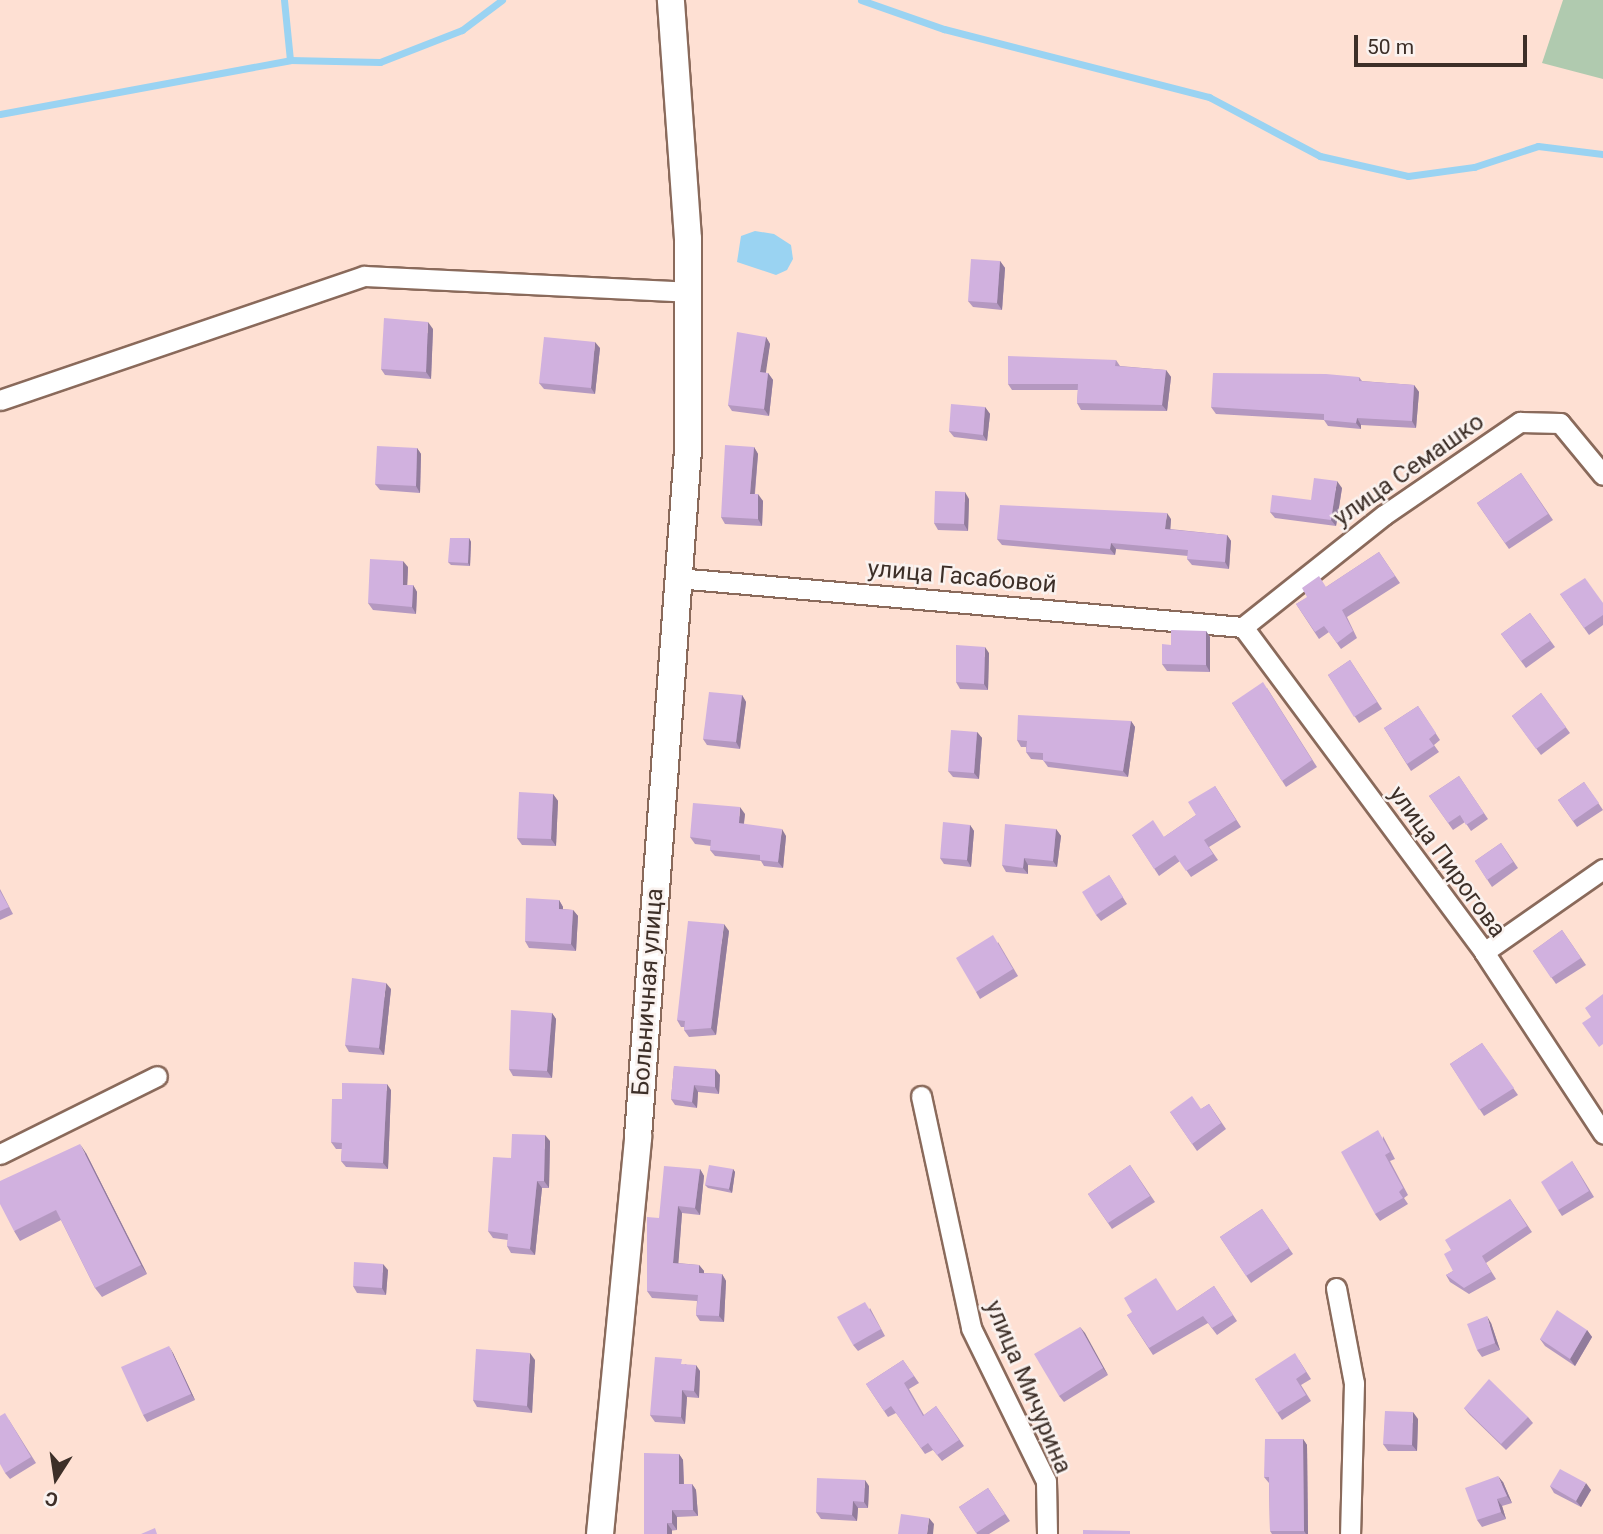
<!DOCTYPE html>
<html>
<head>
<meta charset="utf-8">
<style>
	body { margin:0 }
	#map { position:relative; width:1603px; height:1534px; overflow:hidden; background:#fee0d3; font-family:Roboto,sans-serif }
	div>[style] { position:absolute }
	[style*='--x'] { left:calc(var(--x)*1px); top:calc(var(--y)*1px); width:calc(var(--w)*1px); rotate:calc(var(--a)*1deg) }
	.green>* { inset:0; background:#b0caaf }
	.water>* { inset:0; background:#9ad3f2 }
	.stream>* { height:7px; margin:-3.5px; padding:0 3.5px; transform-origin:3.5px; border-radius:3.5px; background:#9ad3f2 }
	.roads { filter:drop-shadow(2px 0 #8a6a5b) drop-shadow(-2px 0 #8a6a5b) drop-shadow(0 2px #8a6a5b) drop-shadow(0 -2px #8a6a5b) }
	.street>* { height:19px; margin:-9.5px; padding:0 9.5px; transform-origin:9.5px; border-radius:9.5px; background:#fff }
	.secondary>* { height:26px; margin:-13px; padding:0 13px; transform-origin:13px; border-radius:13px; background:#fff }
	.wall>* { inset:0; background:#b498c0 }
	.shaded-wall>* { inset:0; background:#927c9c }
	.building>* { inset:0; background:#d1b1df }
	span { translate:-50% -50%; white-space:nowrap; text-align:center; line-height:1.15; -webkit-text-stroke:5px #faf2ef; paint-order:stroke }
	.street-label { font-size:24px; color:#3d2f28 }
	.north { position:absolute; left:21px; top:1443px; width:70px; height:70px; -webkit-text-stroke:5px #faf2ef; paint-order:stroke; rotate:192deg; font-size:19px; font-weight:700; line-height:28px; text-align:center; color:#3d2f28 }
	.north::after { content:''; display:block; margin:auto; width:24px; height:32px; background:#3d2f28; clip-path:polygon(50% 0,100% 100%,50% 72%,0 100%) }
	.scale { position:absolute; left:1354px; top:35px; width:173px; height:32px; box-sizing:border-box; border:4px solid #3d2f28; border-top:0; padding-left:9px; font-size:21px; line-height:24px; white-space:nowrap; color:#3d2f28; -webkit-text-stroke:5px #faf2ef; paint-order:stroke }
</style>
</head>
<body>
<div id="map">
	<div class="green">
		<div style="clip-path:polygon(1563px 0,1603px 0,1603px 79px,1542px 63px)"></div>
	</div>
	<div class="water">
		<div style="clip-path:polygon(755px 231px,774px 234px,791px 245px,793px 259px,787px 270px,776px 275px,737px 262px,741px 236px)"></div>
	</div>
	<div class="stream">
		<div style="--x:284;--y:0;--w:60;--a:84.3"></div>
		<div style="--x:861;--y:0;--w:88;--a:19.3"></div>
		<div style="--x:944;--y:29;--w:274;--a:14.4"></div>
		<div style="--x:1209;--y:97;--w:126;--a:28"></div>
		<div style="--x:1320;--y:156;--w:90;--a:12.8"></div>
		<div style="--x:1408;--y:176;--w:67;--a:-7.8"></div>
		<div style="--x:1474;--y:167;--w:67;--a:-18.2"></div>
		<div style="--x:1538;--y:146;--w:65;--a:7"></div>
		<div style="--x:0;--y:114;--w:295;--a:-10.5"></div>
		<div style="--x:290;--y:60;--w:90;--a:1.3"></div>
		<div style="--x:380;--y:62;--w:88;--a:-21.3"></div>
		<div style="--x:462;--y:30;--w:50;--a:-36.9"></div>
	</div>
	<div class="roads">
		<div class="street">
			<div style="--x:0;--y:400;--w:385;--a:-18.8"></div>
			<div style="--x:364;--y:276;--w:325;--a:2.8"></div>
			<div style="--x:677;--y:578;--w:568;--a:4.95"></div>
			<div style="--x:1243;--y:627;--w:405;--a:53.4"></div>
			<div style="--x:1484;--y:952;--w:217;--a:56.7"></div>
			<div style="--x:1243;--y:627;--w:180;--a:-38.5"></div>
			<div style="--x:1384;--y:515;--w:165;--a:-34.4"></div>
			<div style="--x:1520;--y:422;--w:40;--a:1.4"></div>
			<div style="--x:1560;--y:423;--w:67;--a:50.4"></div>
			<div style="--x:1484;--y:952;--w:145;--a:-34.9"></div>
			<div style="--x:921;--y:1096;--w:237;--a:77.8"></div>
			<div style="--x:971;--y:1328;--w:170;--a:63.9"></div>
			<div style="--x:1046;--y:1481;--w:53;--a:88.9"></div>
			<div style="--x:0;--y:1154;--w:175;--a:-26.4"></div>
			<div style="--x:1336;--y:1288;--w:97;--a:79.3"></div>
			<div style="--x:1354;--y:1383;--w:151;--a:91.5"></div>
		</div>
		<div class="secondary">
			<div style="--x:600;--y:1534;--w:399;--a:-84.5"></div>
			<div style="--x:638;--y:1137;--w:690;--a:-85.84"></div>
			<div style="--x:688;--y:449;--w:210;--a:-90"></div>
			<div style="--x:688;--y:239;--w:240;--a:-94.1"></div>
		</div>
	</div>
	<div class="wall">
		<div style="clip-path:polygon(1000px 261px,1005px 268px,1002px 310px,973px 307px,968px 301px)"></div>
		<div style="clip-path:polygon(433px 329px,431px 379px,385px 375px,381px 369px)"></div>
		<div style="clip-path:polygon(766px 337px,770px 344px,765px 373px,768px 373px,773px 380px,769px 416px,732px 411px,728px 405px)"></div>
		<div style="clip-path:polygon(600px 348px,595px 394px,544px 389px,539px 383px)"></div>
		<div style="clip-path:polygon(1116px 360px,1120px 366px,1166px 370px,1171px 377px,1167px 411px,1081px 410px,1077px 403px,1078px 390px,1012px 390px,1008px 384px)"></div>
		<div style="clip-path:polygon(1359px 377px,1362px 381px,1414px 385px,1419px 392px,1416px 428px,1361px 425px,1361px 429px,1328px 426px,1324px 420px,1216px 414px,1211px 407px)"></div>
		<div style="clip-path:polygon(985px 407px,990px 414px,987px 441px,954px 437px,949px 431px)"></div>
		<div style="clip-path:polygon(754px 447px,758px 454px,755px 494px,763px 501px,762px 526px,725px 524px,721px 517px)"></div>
		<div style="clip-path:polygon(417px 448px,421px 454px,420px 493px,380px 490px,375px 484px)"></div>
		<div style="clip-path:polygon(1521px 473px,1553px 520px,1509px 549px,1477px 503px)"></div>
		<div style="clip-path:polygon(1342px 488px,1336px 526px,1275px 518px,1270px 512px,1311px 500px)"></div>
		<div style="clip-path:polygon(969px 499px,968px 531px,938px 530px,934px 523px)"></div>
		<div style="clip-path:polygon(1171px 519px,1170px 529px,1227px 535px,1231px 541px,1229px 569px,1192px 565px,1187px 559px,1188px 556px,1116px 549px,1115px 555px,1002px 545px,997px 539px)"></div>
		<div style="clip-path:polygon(469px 538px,471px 542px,470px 566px,451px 565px,448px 562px)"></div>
		<div style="clip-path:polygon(1379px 552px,1400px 583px,1347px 617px,1357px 638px,1341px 649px,1329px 632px,1319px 639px,1296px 604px,1326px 587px)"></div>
		<div style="clip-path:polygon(408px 567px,407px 585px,413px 585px,417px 592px,416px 614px,373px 610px,368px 603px)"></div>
		<div style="clip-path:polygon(1560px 594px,1603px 603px,1603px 625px,1589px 635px)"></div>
		<div style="clip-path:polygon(1530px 613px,1555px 647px,1526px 668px,1501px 634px)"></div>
		<div style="clip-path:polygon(1206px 631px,1210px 637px,1210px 672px,1167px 671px,1162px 664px,1171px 645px)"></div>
		<div style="clip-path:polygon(989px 653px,988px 690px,960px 689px,956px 682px)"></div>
		<div style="clip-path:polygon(1350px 660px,1382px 709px,1359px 723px,1328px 675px)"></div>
		<div style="clip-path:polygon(1267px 688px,1317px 767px,1286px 787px,1232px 703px)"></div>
		<div style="clip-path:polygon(1541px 693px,1570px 733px,1541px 755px,1512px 716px)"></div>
		<div style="clip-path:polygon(742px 695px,746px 702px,740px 749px,707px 745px,703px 739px)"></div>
		<div style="clip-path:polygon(1418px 706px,1440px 740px,1434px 745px,1439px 752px,1411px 771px,1384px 728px)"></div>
		<div style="clip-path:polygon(1131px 721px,1135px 727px,1128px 777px,1048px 767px,1043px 760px,1031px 759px,1026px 752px,1026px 747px,1021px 747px,1017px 740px)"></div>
		<div style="clip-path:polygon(977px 732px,982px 738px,979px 779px,953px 777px,948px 771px)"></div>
		<div style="clip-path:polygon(1459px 776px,1488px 819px,1471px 831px,1465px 822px,1453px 830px,1429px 796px)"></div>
		<div style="clip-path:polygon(1584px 782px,1603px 810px,1577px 827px,1558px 800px)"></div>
		<div style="clip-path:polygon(1215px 786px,1241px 827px,1209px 847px,1218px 860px,1191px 877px,1180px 861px,1159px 876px,1132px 835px,1164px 837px,1196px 815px)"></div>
		<div style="clip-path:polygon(553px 794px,558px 801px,556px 846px,522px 845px,517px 838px)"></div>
		<div style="clip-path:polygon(745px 814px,744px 824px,786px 836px,783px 868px,764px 866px,761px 861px,715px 856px,710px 850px,711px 846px,695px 844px,690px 837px)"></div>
		<div style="clip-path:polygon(970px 825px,974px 831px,971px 867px,944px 864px,940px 858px)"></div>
		<div style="clip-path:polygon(1056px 829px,1061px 836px,1057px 867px,1028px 865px,1028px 874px,1006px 872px,1002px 865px)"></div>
		<div style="clip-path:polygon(1501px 843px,1518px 868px,1492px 887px,1475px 861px)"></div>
		<div style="clip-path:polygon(1109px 875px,1127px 904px,1101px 921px,1096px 915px)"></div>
		<div style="clip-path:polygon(0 889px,13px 914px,0 920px)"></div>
		<div style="clip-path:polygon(559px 900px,563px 907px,563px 909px,573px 910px,578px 916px,576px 951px,529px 948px,525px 941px)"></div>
		<div style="clip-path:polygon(1562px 930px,1586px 965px,1556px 984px,1533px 951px)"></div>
		<div style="clip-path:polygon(729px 931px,716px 1035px,689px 1037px,684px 1030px,684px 1027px,681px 1027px,677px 1020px)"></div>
		<div style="clip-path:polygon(998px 942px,1018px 976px,980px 999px,976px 992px)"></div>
		<div style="clip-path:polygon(391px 989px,384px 1055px,349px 1052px,345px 1045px)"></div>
		<div style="clip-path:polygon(552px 1013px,556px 1019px,552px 1078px,513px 1076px,509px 1069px)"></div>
		<div style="clip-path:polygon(1482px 1043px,1518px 1095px,1484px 1116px,1450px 1064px)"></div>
		<div style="clip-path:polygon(674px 1066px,720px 1075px,719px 1094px,698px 1092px,697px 1108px,675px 1105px,671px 1099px)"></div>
		<div style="clip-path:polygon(391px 1090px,388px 1169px,346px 1167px,341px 1161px,342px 1149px,336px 1149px,331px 1142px,342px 1099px)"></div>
		<div style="clip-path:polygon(1209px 1104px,1226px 1129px,1197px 1151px,1170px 1112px,1201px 1109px)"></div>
		<div style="clip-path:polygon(1383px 1136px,1395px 1159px,1390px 1161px,1408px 1195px,1404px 1198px,1408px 1204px,1380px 1221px,1375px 1214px)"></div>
		<div style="clip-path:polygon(550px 1141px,549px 1188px,542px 1188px,535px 1255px,511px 1253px,507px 1246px,508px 1240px,493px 1238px,488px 1231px)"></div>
		<div style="clip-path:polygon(86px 1153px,147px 1274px,102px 1297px,95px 1288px,61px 1220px,20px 1241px,14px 1231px)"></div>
		<div style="clip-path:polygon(1572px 1161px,1594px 1197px,1562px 1216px,1558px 1210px)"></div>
		<div style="clip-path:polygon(1130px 1165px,1155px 1202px,1112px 1229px,1088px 1194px)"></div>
		<div style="clip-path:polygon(700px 1169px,704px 1176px,700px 1215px,682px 1213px,678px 1263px,699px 1265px,704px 1271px,704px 1273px,722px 1274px,726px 1281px,724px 1322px,700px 1321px,696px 1315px,697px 1301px,652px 1298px,647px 1291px,659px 1218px)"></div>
		<div style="clip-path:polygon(733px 1169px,735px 1172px,732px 1193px,708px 1188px,705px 1185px)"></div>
		<div style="clip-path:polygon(1510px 1199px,1532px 1232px,1486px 1263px,1496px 1279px,1469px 1294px,1450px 1282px,1446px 1275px,1453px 1271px,1451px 1250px)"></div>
		<div style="clip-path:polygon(1262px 1209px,1293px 1254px,1251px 1283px,1220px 1237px)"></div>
		<div style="clip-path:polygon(388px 1270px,386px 1295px,357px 1293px,353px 1286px)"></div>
		<div style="clip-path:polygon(1214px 1286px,1237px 1321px,1217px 1335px,1208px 1323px,1153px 1355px,1127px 1315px,1177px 1311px)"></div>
		<div style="clip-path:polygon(870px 1308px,885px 1336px,858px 1351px,853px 1345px)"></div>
		<div style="clip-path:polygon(1491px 1323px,1500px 1350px,1482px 1357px,1477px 1350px)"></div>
		<div style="clip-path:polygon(1080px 1327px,1108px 1375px,1064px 1402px,1059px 1396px)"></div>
		<div style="clip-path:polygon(1587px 1330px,1592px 1337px,1575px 1366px,1545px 1346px,1540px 1339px)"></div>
		<div style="clip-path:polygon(173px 1353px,195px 1400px,147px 1422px,143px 1415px)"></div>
		<div style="clip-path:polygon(535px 1360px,532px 1413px,477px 1407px,473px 1400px)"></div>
		<div style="clip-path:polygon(903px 1360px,919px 1383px,909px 1389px,924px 1415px,936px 1406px,964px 1446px,942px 1461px,933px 1450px,925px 1454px,896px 1413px,888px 1417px,866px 1384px)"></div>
		<div style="clip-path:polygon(1299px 1360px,1311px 1379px,1301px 1385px,1311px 1401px,1282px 1420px,1255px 1379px)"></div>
		<div style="clip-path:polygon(685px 1364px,700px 1371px,699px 1398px,687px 1397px,685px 1424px,655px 1422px,650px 1415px)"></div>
		<div style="clip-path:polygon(1464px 1408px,1528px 1417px,1533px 1423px,1506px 1450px,1469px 1414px)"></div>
		<div style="clip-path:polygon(1418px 1419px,1417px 1451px,1388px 1451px,1383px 1444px)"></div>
		<div style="clip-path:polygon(9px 1420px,36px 1463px,10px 1479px,5px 1473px)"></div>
		<div style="clip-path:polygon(1303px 1439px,1307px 1445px,1308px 1534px,1272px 1534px,1270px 1531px,1269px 1483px,1264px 1477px)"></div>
		<div style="clip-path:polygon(679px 1454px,683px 1460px,684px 1484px,692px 1484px,696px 1490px,698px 1516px,677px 1517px,677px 1530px,644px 1534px)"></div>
		<div style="clip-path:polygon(1503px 1482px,1512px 1503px,1502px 1506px,1506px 1519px,1482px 1527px,1477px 1520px)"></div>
		<div style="clip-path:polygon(869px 1486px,868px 1508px,858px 1508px,857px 1521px,821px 1519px,816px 1512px)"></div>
		<div style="clip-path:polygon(1550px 1486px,1591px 1490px,1581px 1507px,1554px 1493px)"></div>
		<div style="clip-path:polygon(988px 1488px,1010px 1521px,989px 1534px,977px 1534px,959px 1507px)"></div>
	</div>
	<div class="shaded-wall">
		<div style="clip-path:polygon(1000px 261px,1005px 268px,1002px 310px,997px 303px)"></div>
		<div style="clip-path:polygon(428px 322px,433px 329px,431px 379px,426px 372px)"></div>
		<div style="clip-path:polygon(766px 337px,770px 344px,765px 379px,760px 372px)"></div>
		<div style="clip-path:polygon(595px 342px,600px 348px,595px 394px,591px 388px)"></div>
		<div style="clip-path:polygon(1166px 370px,1171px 377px,1167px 411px,1162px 405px)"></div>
		<div style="clip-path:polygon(768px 373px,773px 380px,769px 416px,764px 409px)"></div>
		<div style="clip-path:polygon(1414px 385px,1419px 392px,1416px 428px,1412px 421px)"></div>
		<div style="clip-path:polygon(985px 407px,990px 414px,987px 441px,983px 435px)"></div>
		<div style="clip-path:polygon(1357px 418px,1361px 425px,1361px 429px,1356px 423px)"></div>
		<div style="clip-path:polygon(754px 447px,758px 454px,754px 500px,750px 494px)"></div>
		<div style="clip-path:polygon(417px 448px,421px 454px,420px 493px,416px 486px)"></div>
		<div style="clip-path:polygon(1337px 481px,1342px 488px,1336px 526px,1331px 520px)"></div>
		<div style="clip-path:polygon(965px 492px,969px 499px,968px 531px,964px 524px)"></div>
		<div style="clip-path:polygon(758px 494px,763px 501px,762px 526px,758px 519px)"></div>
		<div style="clip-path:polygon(1167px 513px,1171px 519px,1170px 535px,1165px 529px)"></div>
		<div style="clip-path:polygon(1227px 535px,1231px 541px,1229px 569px,1225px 562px)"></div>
		<div style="clip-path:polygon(469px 538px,471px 542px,470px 566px,468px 563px)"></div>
		<div style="clip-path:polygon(1111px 543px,1116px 549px,1115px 555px,1110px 549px)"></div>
		<div style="clip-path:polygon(403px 561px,408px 567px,407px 591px,403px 585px)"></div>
		<div style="clip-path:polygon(413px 585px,417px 592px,416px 614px,412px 607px)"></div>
		<div style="clip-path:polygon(1206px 631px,1210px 637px,1210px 672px,1206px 665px)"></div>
		<div style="clip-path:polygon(985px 647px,989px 653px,988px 690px,984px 684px)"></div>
		<div style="clip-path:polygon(742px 695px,746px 702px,740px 749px,736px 742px)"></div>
		<div style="clip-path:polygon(1131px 721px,1135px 727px,1128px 777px,1123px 771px)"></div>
		<div style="clip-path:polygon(977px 732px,982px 738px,979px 779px,974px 773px)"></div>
		<div style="clip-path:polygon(553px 794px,558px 801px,556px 846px,551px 839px)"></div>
		<div style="clip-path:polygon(740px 807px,745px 814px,743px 829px,739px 823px)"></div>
		<div style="clip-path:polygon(970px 825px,974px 831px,971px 867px,967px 860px)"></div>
		<div style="clip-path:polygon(782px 829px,786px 836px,783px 868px,778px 862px)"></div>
		<div style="clip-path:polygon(1056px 829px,1061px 836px,1057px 867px,1053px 861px)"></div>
		<div style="clip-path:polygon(1024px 858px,1028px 865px,1028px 874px,1023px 868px)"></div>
		<div style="clip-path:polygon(559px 900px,563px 907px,563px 915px,559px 909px)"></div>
		<div style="clip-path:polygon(573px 910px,578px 916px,576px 951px,571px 944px)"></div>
		<div style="clip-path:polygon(724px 924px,729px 931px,716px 1035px,711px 1028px)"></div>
		<div style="clip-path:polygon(386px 983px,391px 989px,384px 1055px,379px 1048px)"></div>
		<div style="clip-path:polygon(552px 1013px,556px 1019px,552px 1078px,547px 1071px)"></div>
		<div style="clip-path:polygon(715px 1069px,720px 1075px,719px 1094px,715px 1087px)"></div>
		<div style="clip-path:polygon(387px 1084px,391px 1090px,388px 1169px,383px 1163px)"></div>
		<div style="clip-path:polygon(694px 1085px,698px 1092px,697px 1108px,692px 1102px)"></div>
		<div style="clip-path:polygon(545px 1135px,550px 1141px,549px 1188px,544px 1181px)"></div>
		<div style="clip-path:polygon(80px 1144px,86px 1153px,147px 1274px,141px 1265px)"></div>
		<div style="clip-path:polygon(700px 1169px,704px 1176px,700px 1215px,695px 1208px)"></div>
		<div style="clip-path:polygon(733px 1169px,735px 1172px,732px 1193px,729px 1189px)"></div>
		<div style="clip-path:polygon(537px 1181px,542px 1188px,535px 1255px,530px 1249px)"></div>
		<div style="clip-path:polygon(678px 1206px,682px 1213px,678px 1269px,673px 1263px)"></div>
		<div style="clip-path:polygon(383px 1264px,388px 1270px,386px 1295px,382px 1288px)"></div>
		<div style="clip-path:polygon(699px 1265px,704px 1271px,704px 1280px,699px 1273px)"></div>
		<div style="clip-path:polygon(722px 1274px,726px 1281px,724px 1322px,719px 1316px)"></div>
		<div style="clip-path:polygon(1487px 1316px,1491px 1323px,1500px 1350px,1495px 1343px)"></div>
		<div style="clip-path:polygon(1080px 1327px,1085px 1333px,1108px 1375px,1103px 1368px)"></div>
		<div style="clip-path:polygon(1587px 1330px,1592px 1337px,1575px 1366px,1570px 1359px)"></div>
		<div style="clip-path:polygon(169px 1346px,173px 1353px,195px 1400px,191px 1394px)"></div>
		<div style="clip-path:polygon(530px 1353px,535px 1360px,532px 1413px,527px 1406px)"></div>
		<div style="clip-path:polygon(696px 1365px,700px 1371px,699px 1398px,694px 1391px)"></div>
		<div style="clip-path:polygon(682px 1390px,687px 1397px,685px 1424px,681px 1417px)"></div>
		<div style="clip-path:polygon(1413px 1412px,1418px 1419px,1417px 1451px,1412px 1445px)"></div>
		<div style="clip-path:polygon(1303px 1439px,1307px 1445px,1308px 1534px,1306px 1534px,1304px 1531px)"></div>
		<div style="clip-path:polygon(679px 1454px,683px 1460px,684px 1490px,679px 1484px)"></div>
		<div style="clip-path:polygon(1498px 1476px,1503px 1482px,1512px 1503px,1507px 1496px)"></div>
		<div style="clip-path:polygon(865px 1480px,869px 1486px,868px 1508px,864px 1502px)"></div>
		<div style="clip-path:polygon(1586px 1483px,1591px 1490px,1581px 1507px,1576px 1501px)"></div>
		<div style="clip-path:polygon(692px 1484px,696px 1490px,698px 1516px,693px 1510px)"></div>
		<div style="clip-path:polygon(1497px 1499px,1502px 1506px,1506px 1519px,1501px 1512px)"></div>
		<div style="clip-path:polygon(853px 1501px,858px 1508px,857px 1521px,852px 1515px)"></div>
		<div style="clip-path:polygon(672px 1510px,677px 1517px,677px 1530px,672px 1523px)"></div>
		<div style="clip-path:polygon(929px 1518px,934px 1524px,933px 1534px,927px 1534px)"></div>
		<div style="clip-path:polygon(667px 1523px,672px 1530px,672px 1534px,667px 1534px)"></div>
	</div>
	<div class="building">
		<div style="clip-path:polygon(971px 259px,1000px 261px,997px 303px,968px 301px)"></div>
		<div style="clip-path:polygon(384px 318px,428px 322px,426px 372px,381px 369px)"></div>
		<div style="clip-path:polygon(737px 332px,766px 337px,760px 372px,768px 373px,764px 409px,728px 405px)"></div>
		<div style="clip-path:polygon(544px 337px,595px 342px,591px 388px,539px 383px)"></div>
		<div style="clip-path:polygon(1008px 356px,1116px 360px,1115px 366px,1166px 370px,1162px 405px,1077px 403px,1078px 384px,1008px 384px)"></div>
		<div style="clip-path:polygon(1213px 373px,1326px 374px,1359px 377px,1359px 381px,1414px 385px,1412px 421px,1357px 418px,1356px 423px,1324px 420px,1324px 414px,1211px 407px)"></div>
		<div style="clip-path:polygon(951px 404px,985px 407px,983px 435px,949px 431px)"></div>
		<div style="clip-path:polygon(725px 445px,754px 447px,750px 494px,758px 494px,758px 519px,721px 517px)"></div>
		<div style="clip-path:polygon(377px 446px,417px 448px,416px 486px,375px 484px)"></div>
		<div style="clip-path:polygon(1521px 473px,1548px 514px,1505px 543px,1477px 503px)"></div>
		<div style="clip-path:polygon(1314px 478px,1337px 481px,1331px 520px,1270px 512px,1272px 495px,1311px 500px)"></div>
		<div style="clip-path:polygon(935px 491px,965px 492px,964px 524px,934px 523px)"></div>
		<div style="clip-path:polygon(1000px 505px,1167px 513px,1165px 529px,1227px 535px,1225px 562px,1187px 559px,1188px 550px,1111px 543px,1110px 549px,997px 539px)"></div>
		<div style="clip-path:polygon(450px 538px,469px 538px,468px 563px,448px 562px)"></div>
		<div style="clip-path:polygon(1379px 552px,1395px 576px,1342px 610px,1353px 631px,1337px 643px,1324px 626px,1315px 632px,1296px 604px,1307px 597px,1302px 588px,1319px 576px,1326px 587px)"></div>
		<div style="clip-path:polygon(370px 559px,403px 561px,403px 585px,413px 585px,412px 607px,368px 603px)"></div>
		<div style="clip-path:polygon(1585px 578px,1603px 603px,1603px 615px,1584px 628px,1560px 594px)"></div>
		<div style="clip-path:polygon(1530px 613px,1550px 641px,1521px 661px,1501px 634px)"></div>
		<div style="clip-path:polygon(1171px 630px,1206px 631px,1206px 665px,1162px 664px,1162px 644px,1171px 645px)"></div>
		<div style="clip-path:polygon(956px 645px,985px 647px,984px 684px,956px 682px)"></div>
		<div style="clip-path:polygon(1350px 660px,1377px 702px,1354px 717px,1328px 675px)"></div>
		<div style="clip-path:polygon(1263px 682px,1312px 760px,1282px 781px,1232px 703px)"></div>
		<div style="clip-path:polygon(709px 692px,742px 695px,736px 742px,703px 739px)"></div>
		<div style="clip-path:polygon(1541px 693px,1566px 727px,1536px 749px,1512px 716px)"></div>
		<div style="clip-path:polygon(1418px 706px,1436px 733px,1429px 739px,1434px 746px,1407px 764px,1384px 728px)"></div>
		<div style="clip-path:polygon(1018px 715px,1131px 721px,1123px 771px,1043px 761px,1043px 753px,1026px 752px,1027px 741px,1017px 740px)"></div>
		<div style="clip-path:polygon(951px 730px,977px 732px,974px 773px,948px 771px)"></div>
		<div style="clip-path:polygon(1459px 776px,1484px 813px,1466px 825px,1460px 815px,1448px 823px,1429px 796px)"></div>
		<div style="clip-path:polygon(1584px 782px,1599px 803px,1573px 821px,1558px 800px)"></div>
		<div style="clip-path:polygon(1215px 786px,1236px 820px,1204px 840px,1213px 854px,1186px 871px,1175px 855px,1154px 869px,1132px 835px,1153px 820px,1164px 837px,1196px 815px,1188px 802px)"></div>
		<div style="clip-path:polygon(519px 792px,553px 794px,551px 839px,517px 838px)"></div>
		<div style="clip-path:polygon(693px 803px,740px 807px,739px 823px,782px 829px,778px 862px,760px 860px,760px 855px,710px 850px,711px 840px,690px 837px)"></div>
		<div style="clip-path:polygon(943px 822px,970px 825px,967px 860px,940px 858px)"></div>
		<div style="clip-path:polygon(1005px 824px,1056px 829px,1053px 861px,1024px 858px,1023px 868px,1002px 865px)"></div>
		<div style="clip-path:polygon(1501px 843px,1513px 862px,1487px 880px,1475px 861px)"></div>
		<div style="clip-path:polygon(1109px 875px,1123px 897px,1096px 915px,1082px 892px)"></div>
		<div style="clip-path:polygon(0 891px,9px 907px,0 911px)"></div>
		<div style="clip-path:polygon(526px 898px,559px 900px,559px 909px,573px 910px,571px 944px,525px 941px)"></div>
		<div style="clip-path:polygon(688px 921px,724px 924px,711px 1028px,684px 1030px,685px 1021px,677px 1020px)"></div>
		<div style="clip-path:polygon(1562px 930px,1581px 958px,1551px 978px,1533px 951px)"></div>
		<div style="clip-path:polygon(993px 935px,1013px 969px,976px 992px,956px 958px)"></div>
		<div style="clip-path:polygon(352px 978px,386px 983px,379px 1048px,345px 1045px)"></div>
		<div style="clip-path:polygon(1603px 994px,1603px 1044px,1599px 1047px,1582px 1023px,1591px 1017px,1585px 1008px)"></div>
		<div style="clip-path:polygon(511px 1010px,552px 1013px,547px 1071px,509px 1069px)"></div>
		<div style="clip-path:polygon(1482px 1043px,1514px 1088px,1479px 1110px,1450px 1064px)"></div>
		<div style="clip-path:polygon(674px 1066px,715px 1069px,715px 1087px,694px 1085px,692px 1102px,671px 1099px)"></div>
		<div style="clip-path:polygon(342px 1083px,387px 1084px,383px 1163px,341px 1161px,342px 1143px,331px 1142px,332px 1099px,342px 1099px)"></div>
		<div style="clip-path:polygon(1192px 1096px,1201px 1109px,1209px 1104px,1221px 1123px,1192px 1144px,1170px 1112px)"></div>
		<div style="clip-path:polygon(1378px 1130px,1390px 1152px,1385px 1155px,1403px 1188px,1399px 1192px,1403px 1198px,1375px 1214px,1341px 1152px)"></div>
		<div style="clip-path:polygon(512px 1134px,545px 1135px,544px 1181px,537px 1181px,530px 1249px,507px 1246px,508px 1234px,488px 1231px,493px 1157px,511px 1158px)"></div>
		<div style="clip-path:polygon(80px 1144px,141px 1265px,95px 1288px,56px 1210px,14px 1231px,0 1204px,0 1181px)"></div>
		<div style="clip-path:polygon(1572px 1161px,1589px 1191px,1558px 1210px,1541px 1182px)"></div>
		<div style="clip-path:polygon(709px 1165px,733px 1169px,729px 1189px,705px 1185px)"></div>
		<div style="clip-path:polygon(1130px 1165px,1150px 1196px,1108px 1223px,1088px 1194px)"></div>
		<div style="clip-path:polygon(664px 1166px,700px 1169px,695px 1208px,678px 1206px,673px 1263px,699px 1265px,699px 1273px,722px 1274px,719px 1316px,696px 1315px,698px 1295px,647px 1291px,647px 1217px,659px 1218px)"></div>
		<div style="clip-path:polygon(1510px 1199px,1527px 1226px,1482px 1256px,1491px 1272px,1464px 1288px,1446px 1275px,1453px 1271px,1444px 1254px,1451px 1250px,1445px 1240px)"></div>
		<div style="clip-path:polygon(1262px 1209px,1289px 1248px,1246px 1276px,1220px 1237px)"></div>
		<div style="clip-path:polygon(354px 1262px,383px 1264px,382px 1288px,353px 1286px)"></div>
		<div style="clip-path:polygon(1156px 1278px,1177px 1311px,1214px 1286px,1233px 1315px,1212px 1328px,1203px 1316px,1149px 1348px,1127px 1315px,1132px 1312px,1124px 1298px)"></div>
		<div style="clip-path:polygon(865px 1302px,881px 1329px,853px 1345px,837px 1317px)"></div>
		<div style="clip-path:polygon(1557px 1310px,1587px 1330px,1570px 1359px,1540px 1339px)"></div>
		<div style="clip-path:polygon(1487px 1316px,1495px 1343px,1477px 1350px,1467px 1324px)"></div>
		<div style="clip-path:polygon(1080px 1327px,1103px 1368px,1059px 1396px,1034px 1354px)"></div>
		<div style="clip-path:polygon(169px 1346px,191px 1394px,143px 1415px,121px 1367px)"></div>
		<div style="clip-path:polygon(476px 1349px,530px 1353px,527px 1406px,473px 1400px)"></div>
		<div style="clip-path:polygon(1295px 1353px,1306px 1372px,1296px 1379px,1306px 1395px,1277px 1413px,1255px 1379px)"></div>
		<div style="clip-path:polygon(655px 1357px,682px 1359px,681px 1364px,696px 1365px,694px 1391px,682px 1390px,681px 1417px,650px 1415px)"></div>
		<div style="clip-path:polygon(903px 1360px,914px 1376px,904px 1383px,923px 1416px,936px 1406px,959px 1440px,937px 1455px,928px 1443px,921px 1448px,891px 1406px,884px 1411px,866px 1384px)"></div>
		<div style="clip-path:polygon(1489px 1379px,1528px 1417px,1501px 1444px,1464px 1408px)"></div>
		<div style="clip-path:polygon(1385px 1411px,1413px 1412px,1412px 1445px,1383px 1444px)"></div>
		<div style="clip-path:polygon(5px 1413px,31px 1457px,5px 1473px,0 1464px,0 1416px)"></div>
		<div style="clip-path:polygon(1265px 1439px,1303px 1439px,1304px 1531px,1270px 1531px,1269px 1477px,1264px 1477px)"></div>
		<div style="clip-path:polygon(644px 1453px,679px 1454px,679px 1484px,692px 1484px,693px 1510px,672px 1510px,672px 1523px,667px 1523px,667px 1534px,644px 1534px)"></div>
		<div style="clip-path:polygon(1560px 1469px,1586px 1483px,1576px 1501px,1550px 1486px)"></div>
		<div style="clip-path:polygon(1498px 1476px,1507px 1496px,1497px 1499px,1501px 1512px,1477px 1520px,1465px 1488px)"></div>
		<div style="clip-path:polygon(817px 1478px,865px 1480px,864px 1502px,853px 1501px,852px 1515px,816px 1512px)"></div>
		<div style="clip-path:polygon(988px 1488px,1005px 1514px,976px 1533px,959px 1507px)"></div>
		<div style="clip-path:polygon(901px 1514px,929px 1518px,927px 1534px,898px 1534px)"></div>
		<div style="clip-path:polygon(155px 1528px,157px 1534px,141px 1534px)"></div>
		<div style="clip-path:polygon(1083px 1530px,1130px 1531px,1130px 1534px,1083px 1534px)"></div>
	</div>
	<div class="street-label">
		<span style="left:1409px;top:470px;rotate:-35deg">улица Семашко</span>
		<span style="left:962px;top:577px;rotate:5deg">улица Гасабовой</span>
		<span style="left:1447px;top:862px;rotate:54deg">улица Пирогова</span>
		<span style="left:648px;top:992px;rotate:-86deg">Больничная улица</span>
		<span style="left:1028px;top:1387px;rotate:67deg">улица Мичурина</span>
	</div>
	<div class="north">С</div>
	<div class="scale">50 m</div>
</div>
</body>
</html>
